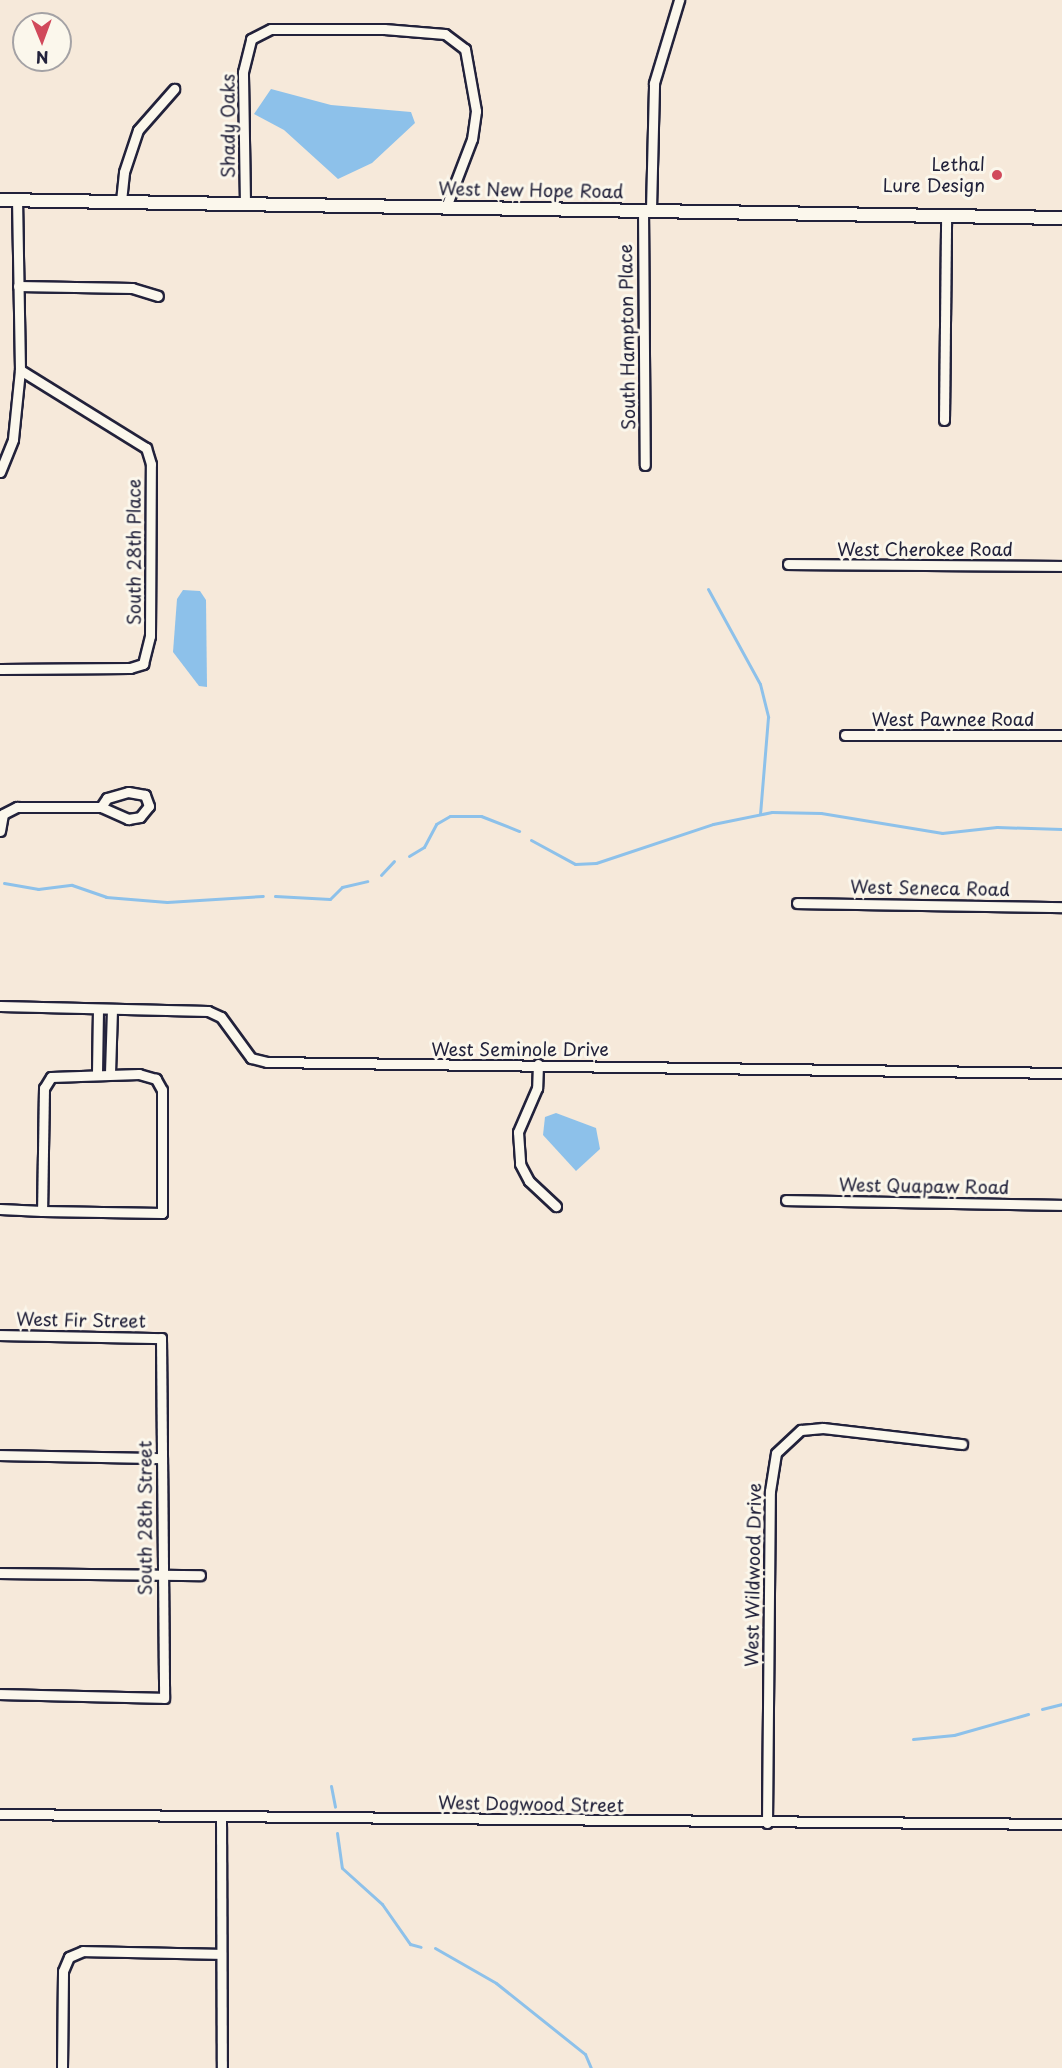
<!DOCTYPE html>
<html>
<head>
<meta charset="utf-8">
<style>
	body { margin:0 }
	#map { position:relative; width:1062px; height:2068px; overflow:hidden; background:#f6e9da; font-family:"Playpen Sans",sans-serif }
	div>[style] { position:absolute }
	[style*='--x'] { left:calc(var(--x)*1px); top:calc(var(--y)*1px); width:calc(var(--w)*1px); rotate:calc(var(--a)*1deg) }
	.water>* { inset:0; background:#8dc1ea }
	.stream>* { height:3px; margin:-1.5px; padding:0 1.5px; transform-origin:1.5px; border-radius:1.5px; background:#8dc1ea }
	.roads { filter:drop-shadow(2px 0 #22223b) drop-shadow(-2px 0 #22223b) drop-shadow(0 2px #22223b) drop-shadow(0 -2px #22223b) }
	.minor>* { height:9px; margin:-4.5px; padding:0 4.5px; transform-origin:4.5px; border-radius:4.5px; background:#fbf7ec }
	.major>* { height:12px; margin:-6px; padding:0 6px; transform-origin:6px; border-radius:6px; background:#fbf7ec }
	.dots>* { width:16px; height:16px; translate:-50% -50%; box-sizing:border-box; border:3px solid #fbf7ec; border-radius:50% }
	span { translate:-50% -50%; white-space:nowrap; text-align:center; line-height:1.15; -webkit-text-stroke:6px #fbf7ec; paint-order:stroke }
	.street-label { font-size:18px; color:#22223b }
	.poi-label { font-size:18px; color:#22223b }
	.right { translate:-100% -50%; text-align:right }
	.north { position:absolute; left:12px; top:12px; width:60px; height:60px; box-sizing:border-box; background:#fbf7ec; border:2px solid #a4a2a5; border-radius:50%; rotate:179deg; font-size:16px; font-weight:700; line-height:24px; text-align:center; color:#22223b }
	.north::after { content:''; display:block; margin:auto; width:21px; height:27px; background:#d1495b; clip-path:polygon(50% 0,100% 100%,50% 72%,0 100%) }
</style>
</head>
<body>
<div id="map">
	<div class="water">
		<div style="clip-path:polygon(271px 89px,331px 105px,411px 112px,415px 123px,372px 163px,338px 179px,284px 130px,254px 114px)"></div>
		<div style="clip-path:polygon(183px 590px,200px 591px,206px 600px,207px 687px,199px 686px,173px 652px,177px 599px)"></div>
		<div style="clip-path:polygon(556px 1113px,596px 1128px,600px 1149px,576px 1171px,543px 1135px,545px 1117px)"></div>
	</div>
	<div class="stream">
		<div style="--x:708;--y:589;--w:108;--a:61.3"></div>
		<div style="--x:760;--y:684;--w:34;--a:76"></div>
		<div style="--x:768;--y:717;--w:97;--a:94.7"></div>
		<div style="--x:531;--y:840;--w:50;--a:28.6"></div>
		<div style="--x:575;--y:864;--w:21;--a:-3"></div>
		<div style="--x:596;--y:863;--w:123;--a:-18.4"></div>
		<div style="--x:713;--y:824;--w:60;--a:-11.5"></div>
		<div style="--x:772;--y:812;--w:49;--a:1.2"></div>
		<div style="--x:821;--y:813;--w:123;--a:9.4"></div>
		<div style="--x:942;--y:833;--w:55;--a:-6.2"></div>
		<div style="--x:997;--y:827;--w:65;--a:1.8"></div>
		<div style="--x:409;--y:856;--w:17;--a:-31"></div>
		<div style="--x:424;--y:847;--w:26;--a:-62"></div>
		<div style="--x:436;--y:824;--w:16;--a:-30"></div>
		<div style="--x:450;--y:816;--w:31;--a:0"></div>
		<div style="--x:481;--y:816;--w:41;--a:21.5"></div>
		<div style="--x:381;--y:875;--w:19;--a:-47"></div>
		<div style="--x:4;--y:883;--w:35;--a:10"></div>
		<div style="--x:38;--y:889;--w:34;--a:-7"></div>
		<div style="--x:72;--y:885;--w:36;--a:19"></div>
		<div style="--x:106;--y:897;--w:61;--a:4.7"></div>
		<div style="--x:167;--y:902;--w:96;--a:-3.6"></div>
		<div style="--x:275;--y:896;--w:55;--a:3.1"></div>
		<div style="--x:330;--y:899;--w:17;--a:-45"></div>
		<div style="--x:342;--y:887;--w:26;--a:-13"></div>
		<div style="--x:1042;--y:1709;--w:21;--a:-14"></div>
		<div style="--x:913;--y:1739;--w:41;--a:-5.6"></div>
		<div style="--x:954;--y:1735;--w:77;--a:-15.8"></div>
		<div style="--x:331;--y:1786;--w:21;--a:79"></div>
		<div style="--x:337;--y:1833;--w:35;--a:82"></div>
		<div style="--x:342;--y:1868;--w:54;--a:42"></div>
		<div style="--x:382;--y:1904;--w:49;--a:55"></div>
		<div style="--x:410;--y:1944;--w:11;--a:15"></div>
		<div style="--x:435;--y:1948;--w:70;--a:29.8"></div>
		<div style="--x:496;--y:1983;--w:114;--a:38.6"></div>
		<div style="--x:585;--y:2054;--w:15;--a:67"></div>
	</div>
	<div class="roads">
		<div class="minor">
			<div style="--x:121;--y:201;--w:29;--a:-84"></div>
			<div style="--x:124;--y:172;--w:44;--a:-71.6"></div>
			<div style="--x:138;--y:130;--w:55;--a:-48.7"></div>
			<div style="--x:245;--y:203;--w:131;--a:-90.9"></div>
			<div style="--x:243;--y:72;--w:34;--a:-76"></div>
			<div style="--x:251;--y:39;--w:22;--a:-27"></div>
			<div style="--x:271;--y:29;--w:113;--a:0"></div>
			<div style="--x:384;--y:29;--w:61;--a:4.7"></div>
			<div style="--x:445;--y:34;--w:25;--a:37"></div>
			<div style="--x:465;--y:49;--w:63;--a:79.9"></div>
			<div style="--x:476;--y:111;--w:28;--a:98"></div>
			<div style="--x:472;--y:139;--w:73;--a:110.9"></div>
			<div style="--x:643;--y:209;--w:256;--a:89.6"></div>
			<div style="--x:651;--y:209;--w:126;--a:-88.6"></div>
			<div style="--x:654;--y:83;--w:87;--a:-73.2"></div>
			<div style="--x:18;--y:286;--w:114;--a:1"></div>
			<div style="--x:132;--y:288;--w:27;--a:17"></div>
			<div style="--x:944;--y:420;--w:203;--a:-89.4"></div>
			<div style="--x:0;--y:472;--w:35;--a:-68"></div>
			<div style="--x:13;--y:439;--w:69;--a:-84.2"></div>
			<div style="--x:20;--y:370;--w:170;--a:-91"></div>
			<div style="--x:788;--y:564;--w:274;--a:0.4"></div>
			<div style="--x:0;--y:669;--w:130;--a:-0.4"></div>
			<div style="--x:130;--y:668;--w:14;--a:-17"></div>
			<div style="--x:143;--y:664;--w:29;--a:-76"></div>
			<div style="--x:150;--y:636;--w:172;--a:-89.7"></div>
			<div style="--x:151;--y:464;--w:17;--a:-107"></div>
			<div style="--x:146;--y:448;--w:148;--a:-148.2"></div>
			<div style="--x:845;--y:735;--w:217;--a:0"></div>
			<div style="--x:0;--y:831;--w:17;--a:-80"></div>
			<div style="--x:3;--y:814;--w:16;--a:-27"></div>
			<div style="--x:17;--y:807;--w:84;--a:0"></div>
			<div style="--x:101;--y:807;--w:30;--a:24"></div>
			<div style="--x:128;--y:819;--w:12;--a:-9"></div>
			<div style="--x:140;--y:817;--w:14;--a:-51"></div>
			<div style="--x:149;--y:806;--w:12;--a:-110"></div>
			<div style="--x:145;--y:795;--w:17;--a:-170"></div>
			<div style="--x:128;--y:792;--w:22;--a:164"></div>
			<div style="--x:107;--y:798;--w:11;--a:124"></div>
			<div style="--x:797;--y:903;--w:265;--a:0.9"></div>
			<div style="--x:0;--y:1006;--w:208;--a:1.4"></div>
			<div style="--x:208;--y:1011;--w:14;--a:25"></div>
			<div style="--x:221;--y:1017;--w:51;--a:53.8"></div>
			<div style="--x:251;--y:1058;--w:16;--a:14"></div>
			<div style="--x:267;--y:1062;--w:795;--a:0.79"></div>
			<div style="--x:538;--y:1064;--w:24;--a:92"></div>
			<div style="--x:537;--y:1088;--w:48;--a:113.4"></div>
			<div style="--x:518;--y:1132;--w:32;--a:86"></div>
			<div style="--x:520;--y:1164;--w:19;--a:62"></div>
			<div style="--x:529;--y:1181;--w:37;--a:43"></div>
			<div style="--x:97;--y:1073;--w:64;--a:-89.1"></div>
			<div style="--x:110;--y:1073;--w:64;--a:-88.2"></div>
			<div style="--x:786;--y:1200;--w:276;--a:1"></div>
			<div style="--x:0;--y:1209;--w:42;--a:2.7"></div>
			<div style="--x:42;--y:1211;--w:120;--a:1"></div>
			<div style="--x:162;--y:1213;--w:123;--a:-90"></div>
			<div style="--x:162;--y:1090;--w:13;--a:-119"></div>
			<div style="--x:156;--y:1079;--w:18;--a:-164"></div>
			<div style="--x:139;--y:1074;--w:88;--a:178"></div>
			<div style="--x:51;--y:1077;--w:13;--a:122"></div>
			<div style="--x:44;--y:1088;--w:123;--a:90.9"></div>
			<div style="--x:0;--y:1335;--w:161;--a:1.1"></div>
			<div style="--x:161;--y:1338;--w:360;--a:89.5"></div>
			<div style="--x:164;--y:1698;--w:164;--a:-178.6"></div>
			<div style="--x:0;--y:1455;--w:161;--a:1.1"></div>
			<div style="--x:0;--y:1573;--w:200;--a:0.6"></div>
			<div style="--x:0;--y:1814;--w:1062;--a:0.54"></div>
			<div style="--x:221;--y:1816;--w:252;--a:89.8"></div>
			<div style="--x:767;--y:1823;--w:332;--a:-89.5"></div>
			<div style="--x:770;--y:1491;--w:38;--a:-81"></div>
			<div style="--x:776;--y:1453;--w:34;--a:-43"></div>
			<div style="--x:801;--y:1430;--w:22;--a:-5"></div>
			<div style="--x:823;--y:1428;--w:140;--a:6.6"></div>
			<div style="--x:62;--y:2068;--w:97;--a:-89.4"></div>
			<div style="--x:63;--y:1971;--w:15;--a:-67"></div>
			<div style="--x:69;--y:1957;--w:15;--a:-23"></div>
			<div style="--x:83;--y:1951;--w:138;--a:1.2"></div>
		</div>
		<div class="major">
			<div style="--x:0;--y:200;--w:1062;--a:0.97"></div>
		</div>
	</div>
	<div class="dots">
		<div style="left:997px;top:175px;background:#d1495b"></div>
	</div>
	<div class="street-label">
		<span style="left:228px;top:126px;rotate:-90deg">Shady Oaks</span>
		<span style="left:531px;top:190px;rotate:1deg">West New Hope Road</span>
		<span style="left:627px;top:337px;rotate:-91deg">South Hampton Place</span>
		<span style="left:925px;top:549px">West Cherokee Road</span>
		<span style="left:134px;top:552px;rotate:-90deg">South 28th Place</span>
		<span style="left:953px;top:719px">West Pawnee Road</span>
		<span style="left:930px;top:888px;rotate:1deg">West Seneca Road</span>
		<span style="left:520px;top:1049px">West Seminole Drive</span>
		<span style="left:924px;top:1186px;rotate:1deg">West Quapaw Road</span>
		<span style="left:81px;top:1320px;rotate:1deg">West Fir Street</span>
		<span style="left:145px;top:1518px;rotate:-90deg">South 28th Street</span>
		<span style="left:753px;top:1575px;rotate:-89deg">West Wildwood Drive</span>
		<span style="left:531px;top:1804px;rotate:1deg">West Dogwood Street</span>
	</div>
	<div class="poi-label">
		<span class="right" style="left:985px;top:175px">Lethal<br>Lure Design</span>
	</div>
	<div class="north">N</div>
</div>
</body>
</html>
